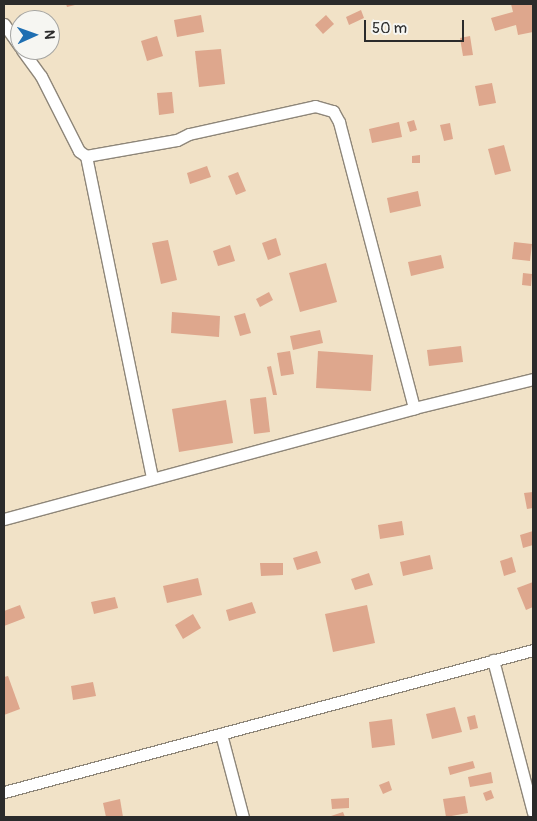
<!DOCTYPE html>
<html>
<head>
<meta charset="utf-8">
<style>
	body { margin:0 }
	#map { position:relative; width:537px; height:821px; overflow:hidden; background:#f1e2c7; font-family:Pangolin,sans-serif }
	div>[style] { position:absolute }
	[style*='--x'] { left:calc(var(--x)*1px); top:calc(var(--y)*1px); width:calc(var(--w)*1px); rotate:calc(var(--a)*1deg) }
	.building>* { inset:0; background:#dea78d }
	.roads { filter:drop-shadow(1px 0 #8e8679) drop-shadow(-1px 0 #8e8679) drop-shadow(0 1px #8e8679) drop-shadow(0 -1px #8e8679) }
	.street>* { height:11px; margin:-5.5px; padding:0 5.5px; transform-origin:5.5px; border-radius:5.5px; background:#fff }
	span { translate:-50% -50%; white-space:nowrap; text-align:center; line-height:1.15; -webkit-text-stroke:4.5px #f6f6f2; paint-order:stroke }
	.frame { position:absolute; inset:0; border:5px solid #2b2b2b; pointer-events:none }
	.north { position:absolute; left:10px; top:10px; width:50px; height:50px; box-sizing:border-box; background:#f6f6f2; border:1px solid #a5a5a2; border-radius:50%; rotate:88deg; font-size:14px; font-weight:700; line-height:20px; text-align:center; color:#2b2b2b }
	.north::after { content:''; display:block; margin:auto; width:18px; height:22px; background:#1f6fb2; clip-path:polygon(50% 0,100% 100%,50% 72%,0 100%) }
	.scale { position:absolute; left:364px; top:20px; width:100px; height:22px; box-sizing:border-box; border:2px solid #2b2b2b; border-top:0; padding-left:6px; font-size:15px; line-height:18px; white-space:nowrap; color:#2b2b2b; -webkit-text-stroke:4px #f6f6f2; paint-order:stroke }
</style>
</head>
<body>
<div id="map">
	<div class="building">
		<div style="clip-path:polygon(66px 4px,79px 4px,67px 7px)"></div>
		<div style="clip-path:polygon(511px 4px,533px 4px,533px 32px,518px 35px,516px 25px,495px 31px,491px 18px,513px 12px)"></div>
		<div style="clip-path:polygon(361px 10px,364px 18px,349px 25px,346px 17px)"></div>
		<div style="clip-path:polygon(201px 15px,204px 32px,177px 37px,174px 20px)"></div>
		<div style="clip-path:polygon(326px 15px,334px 24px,323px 34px,315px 25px)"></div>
		<div style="clip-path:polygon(157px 36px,163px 56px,147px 61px,141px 41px)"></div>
		<div style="clip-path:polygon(470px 36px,473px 55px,463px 56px,460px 38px)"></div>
		<div style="clip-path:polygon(221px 49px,225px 84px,199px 87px,195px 51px)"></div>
		<div style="clip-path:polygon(492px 83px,496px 103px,479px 106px,475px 86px)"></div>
		<div style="clip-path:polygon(172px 92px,174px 113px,159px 115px,157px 93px)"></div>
		<div style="clip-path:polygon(414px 120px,417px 130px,410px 132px,407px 122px)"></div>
		<div style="clip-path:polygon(399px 122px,402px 137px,372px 143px,369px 129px)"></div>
		<div style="clip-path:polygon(450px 123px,453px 139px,444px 141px,440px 125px)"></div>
		<div style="clip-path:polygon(504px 145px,511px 171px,495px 175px,488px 149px)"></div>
		<div style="clip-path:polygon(420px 155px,420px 163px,412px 163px,412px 156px)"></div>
		<div style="clip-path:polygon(207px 166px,211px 177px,190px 184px,187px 173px)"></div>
		<div style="clip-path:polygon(238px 172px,246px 191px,236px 195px,228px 176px)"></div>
		<div style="clip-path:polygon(418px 191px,421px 206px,390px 213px,387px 198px)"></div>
		<div style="clip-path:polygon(276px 238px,281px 255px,268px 260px,262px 243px)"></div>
		<div style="clip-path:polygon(168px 240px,177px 280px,161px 284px,152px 243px)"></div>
		<div style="clip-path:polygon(514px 242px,532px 244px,530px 261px,512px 259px)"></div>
		<div style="clip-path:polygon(230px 245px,235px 261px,218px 266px,213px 251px)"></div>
		<div style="clip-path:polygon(441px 255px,444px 268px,411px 276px,408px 262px)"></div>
		<div style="clip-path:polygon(326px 263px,337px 302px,300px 312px,289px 273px)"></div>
		<div style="clip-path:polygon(523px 273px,532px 274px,531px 286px,522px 285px)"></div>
		<div style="clip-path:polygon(269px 292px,273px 300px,260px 307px,256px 299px)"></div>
		<div style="clip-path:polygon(172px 312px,220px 316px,219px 337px,171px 333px)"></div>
		<div style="clip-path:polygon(245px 313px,251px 333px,240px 336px,234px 316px)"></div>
		<div style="clip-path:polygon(320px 330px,323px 343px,293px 350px,290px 336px)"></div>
		<div style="clip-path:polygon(461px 346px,463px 362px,429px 366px,427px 350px)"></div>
		<div style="clip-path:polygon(290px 351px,294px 374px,281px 376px,277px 353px)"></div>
		<div style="clip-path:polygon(318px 351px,373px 355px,371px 391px,316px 388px)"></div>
		<div style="clip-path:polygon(271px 366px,277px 395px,273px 395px,267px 367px)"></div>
		<div style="clip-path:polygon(266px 397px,270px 432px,254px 434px,250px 399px)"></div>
		<div style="clip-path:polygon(226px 400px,233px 443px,179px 452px,172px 409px)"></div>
		<div style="clip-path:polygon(533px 492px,533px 508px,527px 509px,524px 493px)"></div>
		<div style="clip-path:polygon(402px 521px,404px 535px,380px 539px,378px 525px)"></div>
		<div style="clip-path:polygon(533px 531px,533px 545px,523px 548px,520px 535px)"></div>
		<div style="clip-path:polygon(317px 551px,321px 563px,297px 570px,293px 558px)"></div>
		<div style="clip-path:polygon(430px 555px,433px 569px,403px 576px,400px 562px)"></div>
		<div style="clip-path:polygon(512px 557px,516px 572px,504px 576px,500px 561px)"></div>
		<div style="clip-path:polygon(260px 563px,283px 563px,283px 575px,261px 576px)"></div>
		<div style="clip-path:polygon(369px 573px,373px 585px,355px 590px,351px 579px)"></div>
		<div style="clip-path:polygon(198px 578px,202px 595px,167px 603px,163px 586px)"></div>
		<div style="clip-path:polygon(533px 582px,533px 607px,526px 610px,517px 588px)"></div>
		<div style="clip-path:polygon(115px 597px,118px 608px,94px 614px,91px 602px)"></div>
		<div style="clip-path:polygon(252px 602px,256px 613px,229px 621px,226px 610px)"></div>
		<div style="clip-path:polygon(20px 605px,25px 618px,4px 626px,4px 611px)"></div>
		<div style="clip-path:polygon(367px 605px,375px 643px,333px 652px,325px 614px)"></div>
		<div style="clip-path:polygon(193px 614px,201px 628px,183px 639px,175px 625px)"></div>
		<div style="clip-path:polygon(8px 676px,20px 709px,4px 715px,4px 677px)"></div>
		<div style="clip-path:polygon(93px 682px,96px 696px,73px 700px,71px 686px)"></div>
		<div style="clip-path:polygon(455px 707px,462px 732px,432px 739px,426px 714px)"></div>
		<div style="clip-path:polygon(475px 715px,478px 728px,470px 730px,467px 717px)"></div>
		<div style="clip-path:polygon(392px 719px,395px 745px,372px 748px,369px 722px)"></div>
		<div style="clip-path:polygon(473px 761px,475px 768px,450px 775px,448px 767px)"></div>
		<div style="clip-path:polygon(491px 772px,493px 783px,470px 787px,468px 777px)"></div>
		<div style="clip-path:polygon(389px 781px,392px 790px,383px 794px,379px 785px)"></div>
		<div style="clip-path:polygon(491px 790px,494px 798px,486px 801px,483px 793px)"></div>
		<div style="clip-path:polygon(465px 796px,468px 813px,446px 817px,443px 799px)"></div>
		<div style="clip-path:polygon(349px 798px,349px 808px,332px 809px,331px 799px)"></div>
		<div style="clip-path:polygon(120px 799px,123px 817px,106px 817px,103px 803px)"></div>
		<div style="clip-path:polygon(343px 812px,345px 817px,328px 817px)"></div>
	</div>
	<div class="roads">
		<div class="street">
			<div style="--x:4;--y:24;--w:28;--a:55"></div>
			<div style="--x:22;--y:50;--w:32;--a:54"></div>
			<div style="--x:41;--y:76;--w:84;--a:63.1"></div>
			<div style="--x:79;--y:151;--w:9;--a:36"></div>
			<div style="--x:86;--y:156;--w:92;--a:-10"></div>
			<div style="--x:177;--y:140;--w:13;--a:-27"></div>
			<div style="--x:189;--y:134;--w:129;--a:-12.5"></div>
			<div style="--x:315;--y:106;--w:19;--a:16"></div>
			<div style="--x:333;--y:111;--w:13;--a:61"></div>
			<div style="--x:339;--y:122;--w:296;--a:75.3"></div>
			<div style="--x:414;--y:408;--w:122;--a:-13.7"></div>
			<div style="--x:86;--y:156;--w:329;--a:78.4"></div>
			<div style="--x:4;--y:519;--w:425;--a:-15.1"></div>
			<div style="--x:493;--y:660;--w:157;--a:75.3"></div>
			<div style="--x:221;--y:734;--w:86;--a:75.2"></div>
			<div style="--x:4;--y:792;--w:548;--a:-15.03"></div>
		</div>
	</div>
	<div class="frame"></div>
	<div class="north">N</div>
	<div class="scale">50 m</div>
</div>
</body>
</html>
